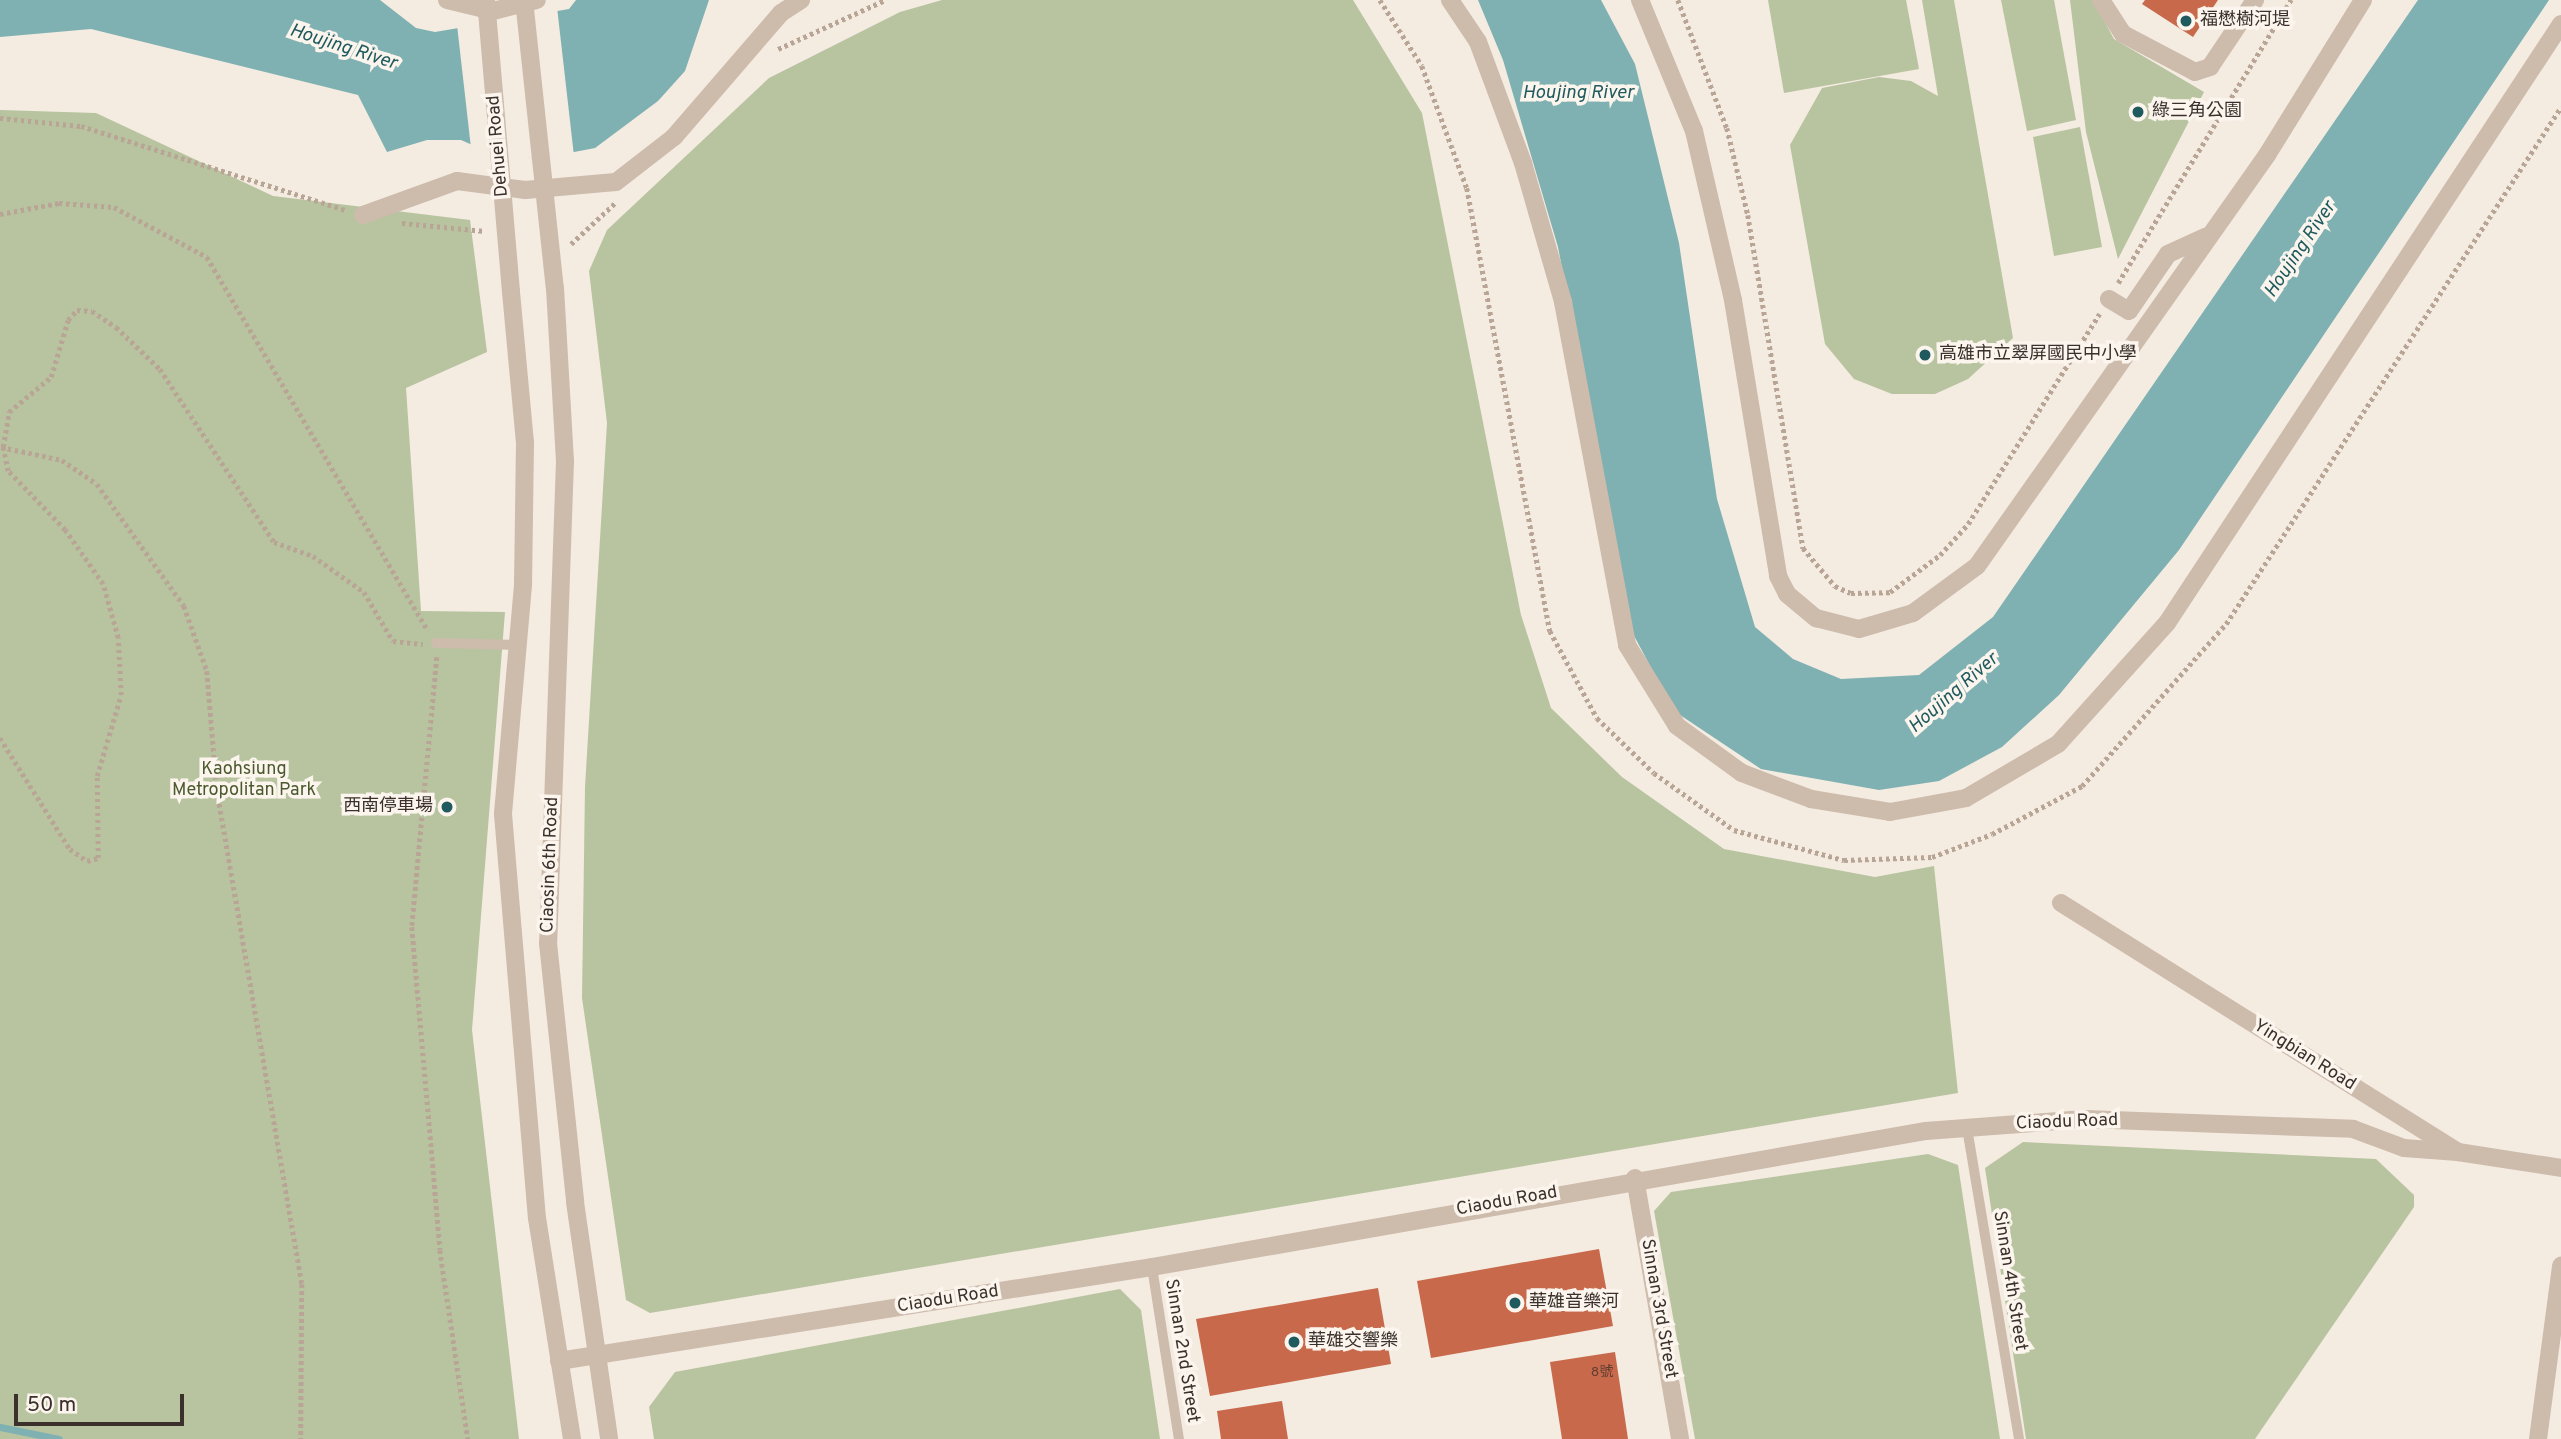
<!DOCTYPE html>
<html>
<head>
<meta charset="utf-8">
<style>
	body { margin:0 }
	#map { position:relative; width:2561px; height:1439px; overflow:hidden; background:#f4ebe1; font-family:Overpass,"Noto Sans TC",sans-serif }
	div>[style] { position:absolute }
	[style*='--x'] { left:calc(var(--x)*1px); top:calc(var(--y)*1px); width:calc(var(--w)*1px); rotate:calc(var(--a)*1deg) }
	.green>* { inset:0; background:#b8c4a0 }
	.water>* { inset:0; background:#7fb0b2 }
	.pier>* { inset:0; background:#f4ebe1 }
	.stream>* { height:7px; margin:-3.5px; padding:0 3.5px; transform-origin:3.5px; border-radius:3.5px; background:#7fb0b2 }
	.building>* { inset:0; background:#c8694b }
	.path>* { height:4.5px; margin-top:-2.25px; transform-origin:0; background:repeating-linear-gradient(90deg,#b9a596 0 3.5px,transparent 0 7px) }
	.service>* { height:10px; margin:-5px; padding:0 5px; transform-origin:5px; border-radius:5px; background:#cdbbac }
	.minor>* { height:18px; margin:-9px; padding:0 9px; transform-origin:9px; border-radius:9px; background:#cdbbac }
	.tertiary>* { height:18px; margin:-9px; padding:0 9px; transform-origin:9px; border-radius:9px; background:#cdbbac }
	.dots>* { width:19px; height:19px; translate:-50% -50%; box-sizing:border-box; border:4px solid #fbf5ee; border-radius:50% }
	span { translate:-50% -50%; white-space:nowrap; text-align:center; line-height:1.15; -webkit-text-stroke:7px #fbf5ee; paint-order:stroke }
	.number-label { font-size:14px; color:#5e3e33 }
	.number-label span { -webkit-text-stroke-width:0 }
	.poi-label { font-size:18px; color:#3b302b }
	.left { translate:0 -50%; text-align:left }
	.right { translate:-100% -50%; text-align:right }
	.street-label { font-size:18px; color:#3b302b }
	.park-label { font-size:18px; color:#4a5a2e }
	.water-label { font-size:19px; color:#1f5a5e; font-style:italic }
	.scale { position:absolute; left:14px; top:1394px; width:170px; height:32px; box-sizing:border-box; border:4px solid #3b302b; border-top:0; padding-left:9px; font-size:21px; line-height:24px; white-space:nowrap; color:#3b302b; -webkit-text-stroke:5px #fbf5ee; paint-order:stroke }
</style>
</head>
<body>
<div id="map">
	<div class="green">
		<div style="clip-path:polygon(942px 0,1353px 0,1422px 113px,1521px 615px,1551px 708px,1622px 777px,1724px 849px,1875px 877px,1934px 866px,1958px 1093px,650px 1313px,626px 1300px,582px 998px,585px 787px,607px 423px,589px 271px,607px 230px,769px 78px,900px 12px)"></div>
		<div style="clip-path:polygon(1768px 0,1906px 0,1919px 69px,1784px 93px)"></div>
		<div style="clip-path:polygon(1922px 0,1954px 0,2013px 338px,1968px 379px,1935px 394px,1892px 394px,1854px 379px,1825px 344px,1790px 145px,1822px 88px,1879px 77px,1911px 81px,1938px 96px)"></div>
		<div style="clip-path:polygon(2001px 0,2054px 0,2076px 120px,2027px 131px)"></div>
		<div style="clip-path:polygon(2070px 0,2093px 0,2114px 39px,2204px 92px,2118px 259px,2086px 132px)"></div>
		<div style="clip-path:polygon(0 110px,96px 113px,273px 196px,470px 220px,487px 352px,406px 388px,421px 611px,505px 612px,472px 1030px,519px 1439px,0 1439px)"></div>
		<div style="clip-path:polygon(2080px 127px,2102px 247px,2054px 256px,2033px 137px)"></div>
		<div style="clip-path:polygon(2023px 1142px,2376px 1159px,2414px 1195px,2414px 1207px,2255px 1439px,2026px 1439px,1985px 1168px)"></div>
		<div style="clip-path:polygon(1928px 1154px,1958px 1165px,2000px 1439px,1695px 1439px,1654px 1211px,1671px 1192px)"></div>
		<div style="clip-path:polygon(1120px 1289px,1141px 1310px,1160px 1439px,654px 1439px,649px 1407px,675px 1372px)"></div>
	</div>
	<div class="water">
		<div style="clip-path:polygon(0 0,380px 0,416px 28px,435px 32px,569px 9px,576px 0,709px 0,685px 71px,658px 101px,595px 148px,543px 158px,495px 155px,461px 140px,427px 140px,387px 152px,358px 95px,91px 29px,0 37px)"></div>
		<div style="clip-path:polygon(1478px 0,1601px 0,1635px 64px,1679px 243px,1717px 499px,1755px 627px,1793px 659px,1841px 679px,1919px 675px,1993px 617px,2418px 0,2549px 0,2179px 550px,2059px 695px,2002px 747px,1939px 781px,1879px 790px,1761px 769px,1674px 711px,1631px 630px,1558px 247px,1503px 60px)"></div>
	</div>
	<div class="pier">
		<div style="clip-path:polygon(557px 7px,574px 156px,495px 159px,471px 148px,457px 25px)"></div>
	</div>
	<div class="stream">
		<div style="--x:0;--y:1427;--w:60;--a:11.5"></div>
	</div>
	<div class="building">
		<div style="clip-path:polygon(2145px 0,2218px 0,2193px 37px,2142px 4px)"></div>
		<div style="clip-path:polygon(1599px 1249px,1613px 1326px,1431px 1358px,1417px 1281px)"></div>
		<div style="clip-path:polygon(1378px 1288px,1391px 1364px,1210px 1396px,1196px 1319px)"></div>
		<div style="clip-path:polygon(1615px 1352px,1628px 1439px,1562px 1439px,1550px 1362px)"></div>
		<div style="clip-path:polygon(1282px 1401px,1288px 1439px,1221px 1439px,1217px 1411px)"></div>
	</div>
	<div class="path">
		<div style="--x:1380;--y:0;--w:78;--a:57.5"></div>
		<div style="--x:1422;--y:66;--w:130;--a:69.8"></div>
		<div style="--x:1467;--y:188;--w:451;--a:79.4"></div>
		<div style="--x:1550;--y:631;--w:99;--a:61.6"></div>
		<div style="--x:1597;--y:718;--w:79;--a:44"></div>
		<div style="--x:1654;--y:773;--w:98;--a:35.5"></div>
		<div style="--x:1734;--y:830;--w:114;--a:15.3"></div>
		<div style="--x:1844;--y:860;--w:88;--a:-2"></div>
		<div style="--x:1932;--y:857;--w:64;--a:-21"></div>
		<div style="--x:1992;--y:834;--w:102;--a:-28.1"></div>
		<div style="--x:2082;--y:786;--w:217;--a:-48.4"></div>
		<div style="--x:2226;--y:624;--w:616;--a:-57.06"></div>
		<div style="--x:1678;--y:0;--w:137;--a:69.1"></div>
		<div style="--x:1727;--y:128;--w:89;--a:76.4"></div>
		<div style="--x:1748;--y:215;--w:338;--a:80.6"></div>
		<div style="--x:1803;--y:548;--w:50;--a:49.9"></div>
		<div style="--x:1835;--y:586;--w:17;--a:24"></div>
		<div style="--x:1851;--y:593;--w:39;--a:-1"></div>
		<div style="--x:1890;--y:592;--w:62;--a:-36.5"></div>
		<div style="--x:1940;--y:555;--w:42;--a:-47.9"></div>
		<div style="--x:1968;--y:524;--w:248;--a:-58"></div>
		<div style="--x:778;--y:49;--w:118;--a:-24.6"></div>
		<div style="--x:0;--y:118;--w:81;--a:5.6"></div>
		<div style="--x:81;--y:126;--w:278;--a:17.6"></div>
		<div style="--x:0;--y:214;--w:60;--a:-10.6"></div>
		<div style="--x:59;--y:203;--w:55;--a:4.2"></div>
		<div style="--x:114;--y:207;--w:106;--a:28.3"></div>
		<div style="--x:207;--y:257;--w:434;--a:59.4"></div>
		<div style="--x:402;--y:223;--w:83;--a:5.5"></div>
		<div style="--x:571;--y:244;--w:60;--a:-43"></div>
		<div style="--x:2118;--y:283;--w:332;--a:-58.6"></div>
		<div style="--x:1;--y:447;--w:62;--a:12"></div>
		<div style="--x:62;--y:460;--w:42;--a:34.4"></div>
		<div style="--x:97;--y:484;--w:150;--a:54.5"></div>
		<div style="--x:184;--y:606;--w:69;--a:70.5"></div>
		<div style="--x:207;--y:671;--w:119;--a:85.2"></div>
		<div style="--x:217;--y:790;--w:501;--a:80.24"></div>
		<div style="--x:302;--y:1284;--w:155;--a:90.4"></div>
		<div style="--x:437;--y:657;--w:271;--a:95.3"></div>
		<div style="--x:412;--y:927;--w:324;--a:85"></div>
		<div style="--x:440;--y:1250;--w:191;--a:81.6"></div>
		<div style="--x:0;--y:738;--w:131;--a:57.8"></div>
		<div style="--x:70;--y:849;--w:21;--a:35"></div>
		<div style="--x:87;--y:861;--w:11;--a:-15"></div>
		<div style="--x:98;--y:858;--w:82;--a:-90.7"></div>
		<div style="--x:97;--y:776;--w:84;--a:-73.5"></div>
		<div style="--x:121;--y:695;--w:57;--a:-93"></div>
		<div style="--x:118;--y:638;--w:56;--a:-105.5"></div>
		<div style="--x:103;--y:584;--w:66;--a:-125.1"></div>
		<div style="--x:65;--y:530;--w:82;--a:-134"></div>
		<div style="--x:8;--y:471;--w:25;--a:-102"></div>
		<div style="--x:3;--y:447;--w:36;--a:-80"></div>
		<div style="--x:9;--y:412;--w:55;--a:-39.8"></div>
		<div style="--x:51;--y:377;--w:59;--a:-73.4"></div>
		<div style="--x:68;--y:320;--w:13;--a:-48"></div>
		<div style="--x:77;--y:310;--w:15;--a:4"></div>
		<div style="--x:92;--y:311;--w:29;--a:34"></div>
		<div style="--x:116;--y:327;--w:61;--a:43.7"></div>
		<div style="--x:160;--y:369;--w:207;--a:56.6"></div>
		<div style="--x:274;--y:542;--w:41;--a:19.7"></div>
		<div style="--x:313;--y:556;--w:62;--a:35.2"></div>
		<div style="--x:364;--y:592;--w:57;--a:59.4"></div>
		<div style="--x:393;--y:641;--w:30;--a:6"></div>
	</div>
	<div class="service">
		<div style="--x:436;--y:643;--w:81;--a:1.4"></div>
		<div style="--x:1967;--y:1128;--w:315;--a:80.5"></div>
		<div style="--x:1152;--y:1267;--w:174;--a:81.1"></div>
	</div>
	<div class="minor">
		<div style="--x:447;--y:0;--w:47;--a:13.4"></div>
		<div style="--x:493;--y:11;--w:45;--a:-14"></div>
		<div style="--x:1450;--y:0;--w:50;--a:56.3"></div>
		<div style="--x:1478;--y:42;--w:129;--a:69.6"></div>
		<div style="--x:1523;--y:163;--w:145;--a:73.9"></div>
		<div style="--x:1563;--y:302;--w:349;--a:79.4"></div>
		<div style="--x:1627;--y:645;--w:95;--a:58.3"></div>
		<div style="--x:1677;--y:726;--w:80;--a:35.9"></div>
		<div style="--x:1742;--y:773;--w:74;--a:20.6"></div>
		<div style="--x:1811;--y:799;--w:80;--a:9.3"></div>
		<div style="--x:1890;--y:812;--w:77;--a:-10.4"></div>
		<div style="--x:1966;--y:798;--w:107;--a:-30.4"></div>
		<div style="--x:2058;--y:744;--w:163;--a:-48"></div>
		<div style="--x:2167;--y:623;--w:717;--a:-56.66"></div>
		<div style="--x:1640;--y:0;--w:142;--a:67.6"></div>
		<div style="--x:1694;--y:131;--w:173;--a:77"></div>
		<div style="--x:1733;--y:300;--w:280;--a:80.7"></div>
		<div style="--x:1778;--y:576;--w:20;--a:63"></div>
		<div style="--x:1787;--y:594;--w:38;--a:40"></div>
		<div style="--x:1816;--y:618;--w:44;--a:14.3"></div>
		<div style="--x:1859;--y:629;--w:56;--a:-16.5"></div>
		<div style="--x:1913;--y:613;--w:79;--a:-36.3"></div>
		<div style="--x:1977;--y:566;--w:503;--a:-54.79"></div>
		<div style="--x:2267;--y:155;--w:182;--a:-58.2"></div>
		<div style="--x:2101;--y:0;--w:40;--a:57.1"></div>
		<div style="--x:2123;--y:34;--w:81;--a:27.8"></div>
		<div style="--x:2195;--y:72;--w:16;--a:-18"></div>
		<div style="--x:2210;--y:67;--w:81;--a:-56.1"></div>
		<div style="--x:363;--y:215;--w:100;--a:-19.9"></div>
		<div style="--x:457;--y:181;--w:69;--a:7.5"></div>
		<div style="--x:525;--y:190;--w:91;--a:-5"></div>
		<div style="--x:616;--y:182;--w:73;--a:-37.8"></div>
		<div style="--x:674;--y:137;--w:164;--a:-49.2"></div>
		<div style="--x:781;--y:13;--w:24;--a:-33"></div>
		<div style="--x:555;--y:288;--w:173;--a:86.7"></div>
		<div style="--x:565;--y:461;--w:482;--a:92"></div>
		<div style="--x:548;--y:943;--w:260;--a:84"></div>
		<div style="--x:575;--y:1202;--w:239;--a:81.8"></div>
		<div style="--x:511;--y:292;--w:151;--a:84.7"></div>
		<div style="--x:525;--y:442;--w:143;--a:90.8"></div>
		<div style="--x:523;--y:585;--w:230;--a:95"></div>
		<div style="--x:503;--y:814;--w:405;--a:85.2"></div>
		<div style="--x:537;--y:1218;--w:224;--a:81"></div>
		<div style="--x:2109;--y:299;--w:23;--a:31"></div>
		<div style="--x:2129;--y:311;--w:69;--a:-55.6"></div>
		<div style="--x:2168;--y:254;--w:41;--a:-24.7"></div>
		<div style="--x:2061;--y:903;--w:469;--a:32.1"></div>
		<div style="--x:2458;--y:1152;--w:104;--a:8.8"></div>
		<div style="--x:1635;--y:1178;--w:265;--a:80.2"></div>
		<div style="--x:559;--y:1361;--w:600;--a:-9.01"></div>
		<div style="--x:1152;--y:1267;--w:786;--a:-9.97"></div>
		<div style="--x:1926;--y:1131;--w:159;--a:-4.3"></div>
		<div style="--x:2085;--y:1119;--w:268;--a:2.1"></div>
		<div style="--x:2353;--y:1129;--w:54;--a:20.4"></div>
		<div style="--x:2404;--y:1148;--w:54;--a:4.2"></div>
	</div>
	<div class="tertiary">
		<div style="--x:486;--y:0;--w:293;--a:85.1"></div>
		<div style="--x:524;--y:0;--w:290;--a:83.9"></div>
		<div style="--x:2538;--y:1439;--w:175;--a:-82.4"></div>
	</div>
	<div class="dots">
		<div style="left:2186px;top:21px;background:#1f5a5e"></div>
		<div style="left:2138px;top:112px;background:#1f5a5e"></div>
		<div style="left:1925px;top:355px;background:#1f5a5e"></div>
		<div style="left:447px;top:807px;background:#1f5a5e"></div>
		<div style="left:1515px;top:1303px;background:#1f5a5e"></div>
		<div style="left:1294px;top:1342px;background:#1f5a5e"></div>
	</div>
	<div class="number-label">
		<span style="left:1602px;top:1373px">8號</span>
	</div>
	<div class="poi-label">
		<span class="left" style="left:2200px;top:21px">福懋樹河堤</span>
		<span class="left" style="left:2152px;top:112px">綠三角公園</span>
		<span class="left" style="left:1939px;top:355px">高雄市立翠屏國民中小學</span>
		<span class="right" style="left:433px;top:807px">西南停車場</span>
		<span class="left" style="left:1529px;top:1303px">華雄音樂河</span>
		<span class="left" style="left:1308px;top:1342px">華雄交響樂</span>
	</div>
	<div class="street-label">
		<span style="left:499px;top:146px;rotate:-95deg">Dehuei Road</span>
		<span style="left:551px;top:865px;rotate:-88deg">Ciaosin 6th Road</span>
		<span style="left:2304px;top:1056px;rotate:32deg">Yingbian Road</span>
		<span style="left:2067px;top:1123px;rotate:-2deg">Ciaodu Road</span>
		<span style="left:1507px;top:1202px;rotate:-10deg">Ciaodu Road</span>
		<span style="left:2009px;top:1281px;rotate:81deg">Sinnan 4th Street</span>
		<span style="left:948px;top:1300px;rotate:-9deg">Ciaodu Road</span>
		<span style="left:1658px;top:1309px;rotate:80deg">Sinnan 3rd Street</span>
		<span style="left:1181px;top:1351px;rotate:81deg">Sinnan 2nd Street</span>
	</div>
	<div class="park-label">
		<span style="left:244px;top:781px">Kaohsiung<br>Metropolitan Park</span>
	</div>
	<div class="water-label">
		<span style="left:343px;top:48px;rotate:18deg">Houjing River</span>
		<span style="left:1578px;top:94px">Houjing River</span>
		<span style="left:2301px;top:250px;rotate:-56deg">Houjing River</span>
		<span style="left:1954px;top:694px;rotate:-41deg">Houjing River</span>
	</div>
	<div class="scale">50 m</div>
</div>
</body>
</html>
